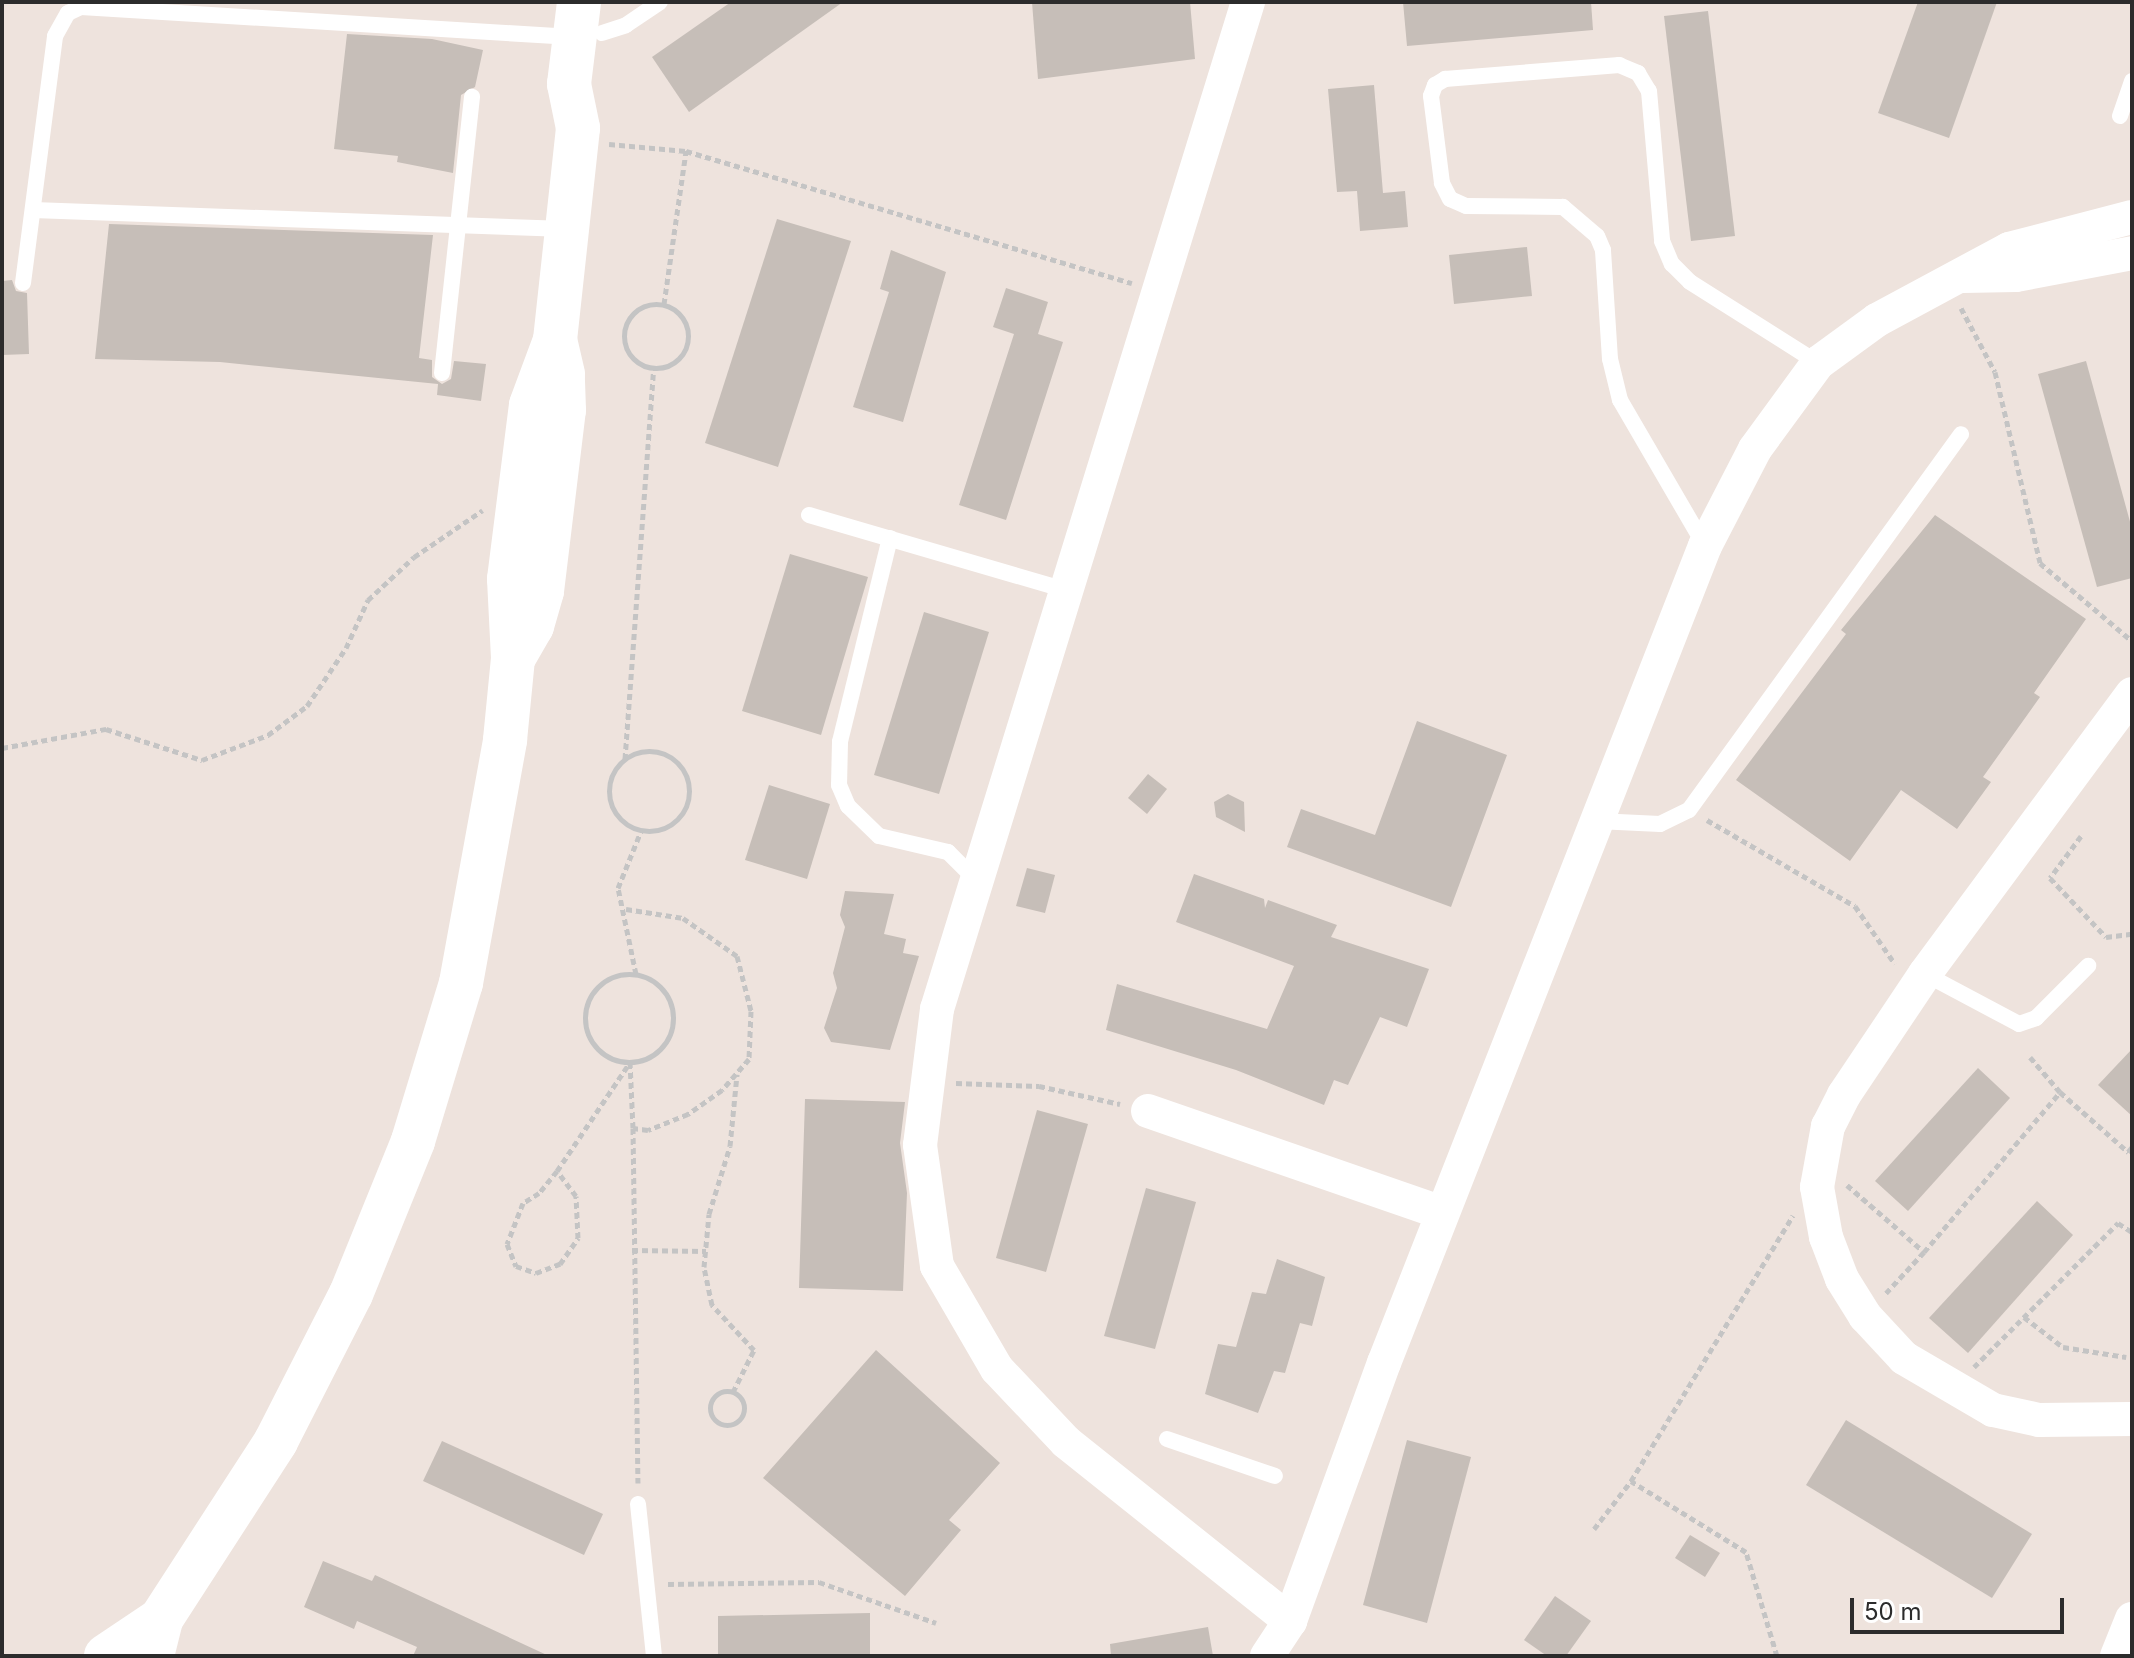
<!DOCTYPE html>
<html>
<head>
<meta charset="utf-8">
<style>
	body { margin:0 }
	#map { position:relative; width:2134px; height:1658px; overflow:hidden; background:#eee3dd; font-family:Inter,sans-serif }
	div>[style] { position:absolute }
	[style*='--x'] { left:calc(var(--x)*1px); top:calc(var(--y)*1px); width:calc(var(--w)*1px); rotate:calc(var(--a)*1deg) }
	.building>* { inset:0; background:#c6beb8 }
	.path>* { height:5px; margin-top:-2.5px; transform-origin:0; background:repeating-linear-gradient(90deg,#c4c4c4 0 6px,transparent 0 10px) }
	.path>.ring { margin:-2.5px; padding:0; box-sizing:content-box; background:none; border:5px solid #c4c4c4; border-radius:50% }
	.lane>* { height:16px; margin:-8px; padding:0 8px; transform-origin:8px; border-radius:8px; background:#fff }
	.street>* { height:34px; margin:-17px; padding:0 17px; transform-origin:17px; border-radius:17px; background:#fff }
	.secondary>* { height:44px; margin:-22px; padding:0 22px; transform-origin:22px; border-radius:22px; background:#fff }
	span { translate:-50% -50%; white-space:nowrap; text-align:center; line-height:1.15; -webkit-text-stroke:7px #fff; paint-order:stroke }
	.frame { position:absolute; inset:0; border:4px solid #2c2c2c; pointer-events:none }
	.scale { position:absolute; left:1850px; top:1598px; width:214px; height:36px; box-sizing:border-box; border:4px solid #2c2c2c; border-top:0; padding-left:10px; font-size:24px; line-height:28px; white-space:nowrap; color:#2c2c2c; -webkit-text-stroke:6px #fff; paint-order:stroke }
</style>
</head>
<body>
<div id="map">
	<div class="building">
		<div style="clip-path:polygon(731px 2px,843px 2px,689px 112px,652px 57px)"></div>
		<div style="clip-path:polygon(1032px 2px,1190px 2px,1195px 59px,1038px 79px)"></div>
		<div style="clip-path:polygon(1403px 2px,1591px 2px,1593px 30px,1407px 46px)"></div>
		<div style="clip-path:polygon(1918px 2px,1997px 2px,1949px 138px,1878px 113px)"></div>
		<div style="clip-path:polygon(1708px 11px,1735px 236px,1691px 241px,1664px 16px)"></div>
		<div style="clip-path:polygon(347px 34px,432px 39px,483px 50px,475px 87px,461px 95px,453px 173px,397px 162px,398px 156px,334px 149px)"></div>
		<div style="clip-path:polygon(1374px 85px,1383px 193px,1405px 191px,1408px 227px,1360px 231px,1357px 191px,1337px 192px,1328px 89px)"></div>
		<div style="clip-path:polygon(777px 219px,851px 241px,778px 467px,705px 443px)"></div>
		<div style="clip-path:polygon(109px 224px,433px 235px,419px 358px,432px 360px,432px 377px,442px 384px,451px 379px,454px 361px,486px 364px,481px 401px,437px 395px,438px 384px,220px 362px,95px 359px)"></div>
		<div style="clip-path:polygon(1527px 247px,1532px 296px,1454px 304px,1449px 255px)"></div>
		<div style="clip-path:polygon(891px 250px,946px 272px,903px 422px,853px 407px,889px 292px,880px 289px)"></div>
		<div style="clip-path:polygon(12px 280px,16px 291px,27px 293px,29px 354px,2px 355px,2px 281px)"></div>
		<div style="clip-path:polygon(1006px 288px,1048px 302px,1038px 334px,1063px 342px,1006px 520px,959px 505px,1014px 334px,993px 327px)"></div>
		<div style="clip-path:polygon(2086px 361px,2132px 529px,2132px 578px,2097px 587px,2038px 374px)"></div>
		<div style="clip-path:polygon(1935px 515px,2086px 619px,2034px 693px,2040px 697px,1983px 777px,1991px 782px,1957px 829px,1901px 790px,1850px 861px,1736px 780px,1846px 634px,1841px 630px)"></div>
		<div style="clip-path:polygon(790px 554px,868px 577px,821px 735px,742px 711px)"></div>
		<div style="clip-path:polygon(924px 612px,989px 632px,939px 794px,874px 775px)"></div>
		<div style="clip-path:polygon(1417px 721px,1507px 755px,1451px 907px,1287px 847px,1301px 809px,1375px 835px)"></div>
		<div style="clip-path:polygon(1148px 774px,1167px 789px,1147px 814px,1128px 798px)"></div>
		<div style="clip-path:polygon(769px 785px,830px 804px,807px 879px,745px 860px)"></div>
		<div style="clip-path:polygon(1228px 794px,1244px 802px,1245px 832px,1216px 817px,1214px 802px)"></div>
		<div style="clip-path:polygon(1027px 868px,1055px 875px,1045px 913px,1016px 906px)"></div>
		<div style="clip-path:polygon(1194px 874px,1264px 899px,1265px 908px,1268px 900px,1337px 925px,1331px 937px,1429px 969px,1407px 1027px,1380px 1017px,1348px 1085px,1334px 1080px,1324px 1105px,1236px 1070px,1106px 1030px,1117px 984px,1267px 1029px,1294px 966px,1176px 922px)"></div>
		<div style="clip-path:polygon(845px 891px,894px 894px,884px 934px,906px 939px,903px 953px,919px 956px,890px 1050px,831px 1042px,824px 1028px,837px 988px,833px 973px,845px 927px,840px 915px)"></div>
		<div style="clip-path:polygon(2132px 1049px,2132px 1116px,2098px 1085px)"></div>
		<div style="clip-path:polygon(1978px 1068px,2010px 1098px,1908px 1211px,1875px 1181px)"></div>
		<div style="clip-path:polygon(805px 1099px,905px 1102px,900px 1143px,907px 1193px,903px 1291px,799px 1288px)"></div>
		<div style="clip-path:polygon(1037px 1110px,1088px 1124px,1046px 1272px,996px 1258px)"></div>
		<div style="clip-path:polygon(1146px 1188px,1196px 1202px,1155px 1349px,1104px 1336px)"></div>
		<div style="clip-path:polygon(2037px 1201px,2073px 1235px,1968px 1353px,1929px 1318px)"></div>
		<div style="clip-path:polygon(1277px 1259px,1325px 1277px,1312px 1326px,1300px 1323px,1285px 1373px,1274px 1371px,1258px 1413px,1205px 1394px,1218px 1344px,1236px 1347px,1252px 1292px,1266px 1294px)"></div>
		<div style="clip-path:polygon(876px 1350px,1000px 1463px,949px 1520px,961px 1530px,905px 1596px,763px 1478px)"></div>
		<div style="clip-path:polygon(1846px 1420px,2032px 1534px,1992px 1598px,1806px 1485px)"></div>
		<div style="clip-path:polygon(1407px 1440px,1471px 1457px,1427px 1623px,1363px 1605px)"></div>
		<div style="clip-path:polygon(442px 1441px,603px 1514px,584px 1555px,423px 1481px)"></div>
		<div style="clip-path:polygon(1690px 1535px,1720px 1553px,1705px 1577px,1675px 1558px)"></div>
		<div style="clip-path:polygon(323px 1561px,372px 1581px,375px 1575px,549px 1656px,413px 1656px,417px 1647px,357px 1621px,354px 1629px,304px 1607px)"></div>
		<div style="clip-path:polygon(1555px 1596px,1591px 1621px,1566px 1656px,1547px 1656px,1524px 1640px)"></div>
		<div style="clip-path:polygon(870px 1613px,870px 1656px,718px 1656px,718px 1616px)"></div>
		<div style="clip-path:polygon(1208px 1627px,1213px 1656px,1111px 1656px,1110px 1644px)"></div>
	</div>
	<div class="path">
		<div style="--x:609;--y:144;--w:77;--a:5.2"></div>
		<div style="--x:686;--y:151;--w:465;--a:16.5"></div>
		<div class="ring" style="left:624px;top:304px;width:59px;height:59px"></div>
		<div style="--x:664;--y:304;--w:155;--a:-81.8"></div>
		<div style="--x:1961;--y:308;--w:72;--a:62"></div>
		<div style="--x:1995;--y:372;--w:196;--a:76.7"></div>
		<div style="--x:2040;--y:563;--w:121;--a:40.3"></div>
		<div style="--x:2;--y:748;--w:106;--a:-10.4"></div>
		<div style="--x:106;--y:729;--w:101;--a:17.9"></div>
		<div style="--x:202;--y:760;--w:71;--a:-20.7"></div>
		<div style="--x:268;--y:735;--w:49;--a:-36.6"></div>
		<div style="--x:307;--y:706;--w:70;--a:-56.1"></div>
		<div style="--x:346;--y:648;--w:53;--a:-65.4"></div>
		<div style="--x:368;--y:600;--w:63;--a:-43.1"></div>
		<div style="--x:414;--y:557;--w:83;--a:-34.3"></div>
		<div class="ring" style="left:609px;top:751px;width:75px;height:75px"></div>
		<div style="--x:625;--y:759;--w:392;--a:-85.8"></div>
		<div style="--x:1707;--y:820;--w:171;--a:30.2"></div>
		<div style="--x:1855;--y:906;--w:70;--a:55.4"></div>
		<div style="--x:2081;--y:836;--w:52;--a:126.4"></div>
		<div style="--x:2050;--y:878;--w:81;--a:46.5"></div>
		<div style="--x:2106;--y:937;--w:26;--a:-7"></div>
		<div style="--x:626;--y:909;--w:58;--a:9"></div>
		<div style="--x:683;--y:918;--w:66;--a:35.1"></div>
		<div style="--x:737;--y:956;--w:57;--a:75.7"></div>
		<div style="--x:751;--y:1011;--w:48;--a:92.4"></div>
		<div style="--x:749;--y:1059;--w:41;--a:131.1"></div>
		<div style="--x:722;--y:1090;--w:42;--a:144.8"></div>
		<div style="--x:688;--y:1114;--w:43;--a:158.2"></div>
		<div style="--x:648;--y:1130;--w:15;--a:-172"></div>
		<div style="--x:633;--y:1128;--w:65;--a:-92.6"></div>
		<div class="ring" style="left:585px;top:974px;width:83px;height:83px"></div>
		<div style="--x:636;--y:974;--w:88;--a:-101.8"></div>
		<div style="--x:618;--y:888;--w:61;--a:-68"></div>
		<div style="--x:956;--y:1083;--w:83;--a:2.1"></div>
		<div style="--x:1039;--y:1086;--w:83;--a:12.5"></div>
		<div style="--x:2060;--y:1092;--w:91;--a:41.4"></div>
		<div style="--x:2128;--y:1152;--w:6;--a:-51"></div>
		<div style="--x:633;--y:1128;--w:355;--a:89.2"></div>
		<div style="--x:557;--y:1171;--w:28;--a:129"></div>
		<div style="--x:539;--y:1193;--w:19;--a:148"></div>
		<div style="--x:523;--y:1203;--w:44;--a:111.3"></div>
		<div style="--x:507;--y:1244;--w:24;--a:68"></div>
		<div style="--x:516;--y:1266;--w:21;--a:19"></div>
		<div style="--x:536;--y:1273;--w:26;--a:-21"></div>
		<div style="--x:560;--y:1264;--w:32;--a:-55"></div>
		<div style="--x:578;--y:1238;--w:42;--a:-92.7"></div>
		<div style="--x:576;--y:1196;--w:31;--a:-127"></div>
		<div style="--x:557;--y:1171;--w:129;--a:-56.1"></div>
		<div style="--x:1847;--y:1185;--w:102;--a:41"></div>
		<div style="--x:1924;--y:1252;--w:56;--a:132.8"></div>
		<div style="--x:632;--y:1250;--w:74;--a:0.8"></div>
		<div style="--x:1924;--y:1252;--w:210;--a:-49.6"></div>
		<div style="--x:2060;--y:1092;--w:46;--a:-130.6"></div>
		<div style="--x:2024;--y:1317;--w:49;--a:37.6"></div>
		<div style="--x:2063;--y:1347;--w:64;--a:9"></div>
		<div style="--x:1974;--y:1367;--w:204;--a:-45"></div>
		<div style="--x:2118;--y:1223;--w:17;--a:33"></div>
		<div class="ring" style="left:710px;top:1391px;width:29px;height:29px"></div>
		<div style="--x:733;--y:1392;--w:47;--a:-63.4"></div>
		<div style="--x:754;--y:1350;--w:62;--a:-133"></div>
		<div style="--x:712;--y:1305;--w:39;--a:-102"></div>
		<div style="--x:704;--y:1267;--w:53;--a:-84.6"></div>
		<div style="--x:709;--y:1214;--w:71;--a:-72.8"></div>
		<div style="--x:730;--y:1146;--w:72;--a:-84.4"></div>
		<div style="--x:1594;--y:1529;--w:61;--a:-52.4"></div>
		<div style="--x:668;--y:1584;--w:151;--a:-0.8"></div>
		<div style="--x:819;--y:1582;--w:124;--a:19.3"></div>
		<div style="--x:1777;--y:1656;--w:109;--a:-106.6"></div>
		<div style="--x:1746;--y:1552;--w:135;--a:-148.3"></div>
		<div style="--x:1631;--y:1481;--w:311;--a:-58.6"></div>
	</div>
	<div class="lane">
		<div style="--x:602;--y:33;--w:25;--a:-18"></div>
		<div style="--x:626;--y:25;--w:41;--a:-34.1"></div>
		<div style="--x:2120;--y:116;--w:37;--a:-71"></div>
		<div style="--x:33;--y:210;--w:533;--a:2.04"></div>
		<div style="--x:23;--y:283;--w:249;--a:-82.6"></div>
		<div style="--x:55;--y:36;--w:26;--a:-61"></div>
		<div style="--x:68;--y:13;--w:14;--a:-25"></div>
		<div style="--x:81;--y:7;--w:492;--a:3.5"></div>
		<div style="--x:442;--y:373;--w:278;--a:-83.8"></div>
		<div style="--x:809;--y:515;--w:267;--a:16.3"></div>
		<div style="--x:890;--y:538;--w:210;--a:103.8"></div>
		<div style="--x:840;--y:742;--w:43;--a:91.3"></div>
		<div style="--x:839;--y:785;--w:23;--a:67"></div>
		<div style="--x:848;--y:806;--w:43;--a:44.1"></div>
		<div style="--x:879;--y:836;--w:71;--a:13.1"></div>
		<div style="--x:948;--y:852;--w:38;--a:45"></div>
		<div style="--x:1705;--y:546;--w:169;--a:-120.2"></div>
		<div style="--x:1620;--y:400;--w:42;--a:-103.7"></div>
		<div style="--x:1610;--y:359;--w:109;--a:-93.7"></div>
		<div style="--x:1603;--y:250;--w:15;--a:-113"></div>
		<div style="--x:1597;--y:236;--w:45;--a:-139.5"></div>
		<div style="--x:1563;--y:207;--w:97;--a:-179.4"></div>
		<div style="--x:1466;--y:206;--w:17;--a:-156"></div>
		<div style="--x:1450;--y:199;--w:18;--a:-117"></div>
		<div style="--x:1442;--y:183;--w:88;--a:-97.2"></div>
		<div style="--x:1431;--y:96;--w:12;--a:-70"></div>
		<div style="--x:1435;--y:85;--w:12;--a:-31"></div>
		<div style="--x:1445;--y:79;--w:175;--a:-4.6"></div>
		<div style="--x:1619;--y:65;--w:21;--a:23"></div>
		<div style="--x:1638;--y:73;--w:21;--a:59"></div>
		<div style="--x:1649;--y:91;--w:151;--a:85"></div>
		<div style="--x:1662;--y:241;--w:25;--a:67"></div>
		<div style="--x:1672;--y:264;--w:25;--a:45"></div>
		<div style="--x:1690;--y:282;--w:151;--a:32.3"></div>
		<div style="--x:1597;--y:821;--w:63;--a:2.7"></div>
		<div style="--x:1660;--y:824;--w:32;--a:-26"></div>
		<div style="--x:1689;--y:810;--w:464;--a:-54.1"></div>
		<div style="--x:1925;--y:974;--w:106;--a:28"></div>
		<div style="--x:2019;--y:1024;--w:18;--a:-19"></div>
		<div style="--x:2036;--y:1018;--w:74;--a:-45"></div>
		<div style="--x:1167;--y:1439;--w:114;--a:18.9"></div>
		<div style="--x:638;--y:1504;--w:153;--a:84"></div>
	</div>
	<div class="street">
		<div style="--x:1248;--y:2;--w:1054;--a:107.16"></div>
		<div style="--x:937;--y:1009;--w:137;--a:97.1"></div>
		<div style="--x:920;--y:1145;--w:122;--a:82"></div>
		<div style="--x:937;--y:1266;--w:119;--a:59.8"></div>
		<div style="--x:997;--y:1369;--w:100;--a:46.6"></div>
		<div style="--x:1066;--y:1442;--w:287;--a:38.6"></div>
		<div style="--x:1963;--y:276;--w:53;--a:-1.1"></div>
		<div style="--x:2016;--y:275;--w:118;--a:-10.7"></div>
		<div style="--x:2132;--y:694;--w:348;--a:126.5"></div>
		<div style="--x:1925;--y:974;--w:146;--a:123.8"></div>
		<div style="--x:1844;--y:1095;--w:35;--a:117"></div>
		<div style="--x:1828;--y:1126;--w:62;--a:100.2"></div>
		<div style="--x:1817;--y:1187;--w:51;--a:79.8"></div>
		<div style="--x:1826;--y:1237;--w:45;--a:69.1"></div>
		<div style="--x:1842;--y:1279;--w:44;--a:58.1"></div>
		<div style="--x:1865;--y:1316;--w:57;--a:47.1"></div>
		<div style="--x:1904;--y:1358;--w:103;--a:30.3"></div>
		<div style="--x:1993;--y:1410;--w:47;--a:12.3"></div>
		<div style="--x:2039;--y:1420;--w:93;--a:-0.6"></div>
		<div style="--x:1148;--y:1111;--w:311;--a:19.1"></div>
		<div style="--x:1267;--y:1656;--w:42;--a:-56.7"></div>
		<div style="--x:1290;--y:1621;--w:275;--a:-70"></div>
		<div style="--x:1384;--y:1363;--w:878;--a:-68.55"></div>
		<div style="--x:1705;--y:546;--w:109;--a:-62.7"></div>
		<div style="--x:1755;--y:449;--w:107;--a:-53.8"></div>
		<div style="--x:1818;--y:363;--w:73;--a:-36.1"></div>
		<div style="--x:1877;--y:320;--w:150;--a:-28.3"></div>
		<div style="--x:2009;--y:249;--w:127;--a:-14.6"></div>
		<div style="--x:2117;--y:1656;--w:40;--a:-68"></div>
	</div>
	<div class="secondary">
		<div style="--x:514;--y:657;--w:36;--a:-60"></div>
		<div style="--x:532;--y:626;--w:36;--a:-74"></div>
		<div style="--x:542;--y:591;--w:182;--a:-83.1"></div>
		<div style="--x:564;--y:410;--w:36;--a:-92"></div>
		<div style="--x:563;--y:374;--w:35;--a:-103"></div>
		<div style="--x:106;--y:1656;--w:66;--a:-33.9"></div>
		<div style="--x:152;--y:1656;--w:38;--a:-76"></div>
		<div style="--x:161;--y:1619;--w:212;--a:-57.1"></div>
		<div style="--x:276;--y:1441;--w:165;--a:-63"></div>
		<div style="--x:351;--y:1294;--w:165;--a:-67.9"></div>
		<div style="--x:413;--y:1141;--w:165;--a:-73.1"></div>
		<div style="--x:461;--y:983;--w:247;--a:-79.7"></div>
		<div style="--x:505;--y:740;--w:82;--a:-84.4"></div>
		<div style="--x:513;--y:658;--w:79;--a:-92.9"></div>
		<div style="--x:509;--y:579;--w:175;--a:-82.8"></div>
		<div style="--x:531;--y:405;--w:69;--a:-69.7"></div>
		<div style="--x:555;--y:340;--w:213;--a:-83.8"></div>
		<div style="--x:578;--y:128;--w:45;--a:-101.6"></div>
		<div style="--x:569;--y:84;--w:83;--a:-83"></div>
	</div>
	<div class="frame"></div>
	<div class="scale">50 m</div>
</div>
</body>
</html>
